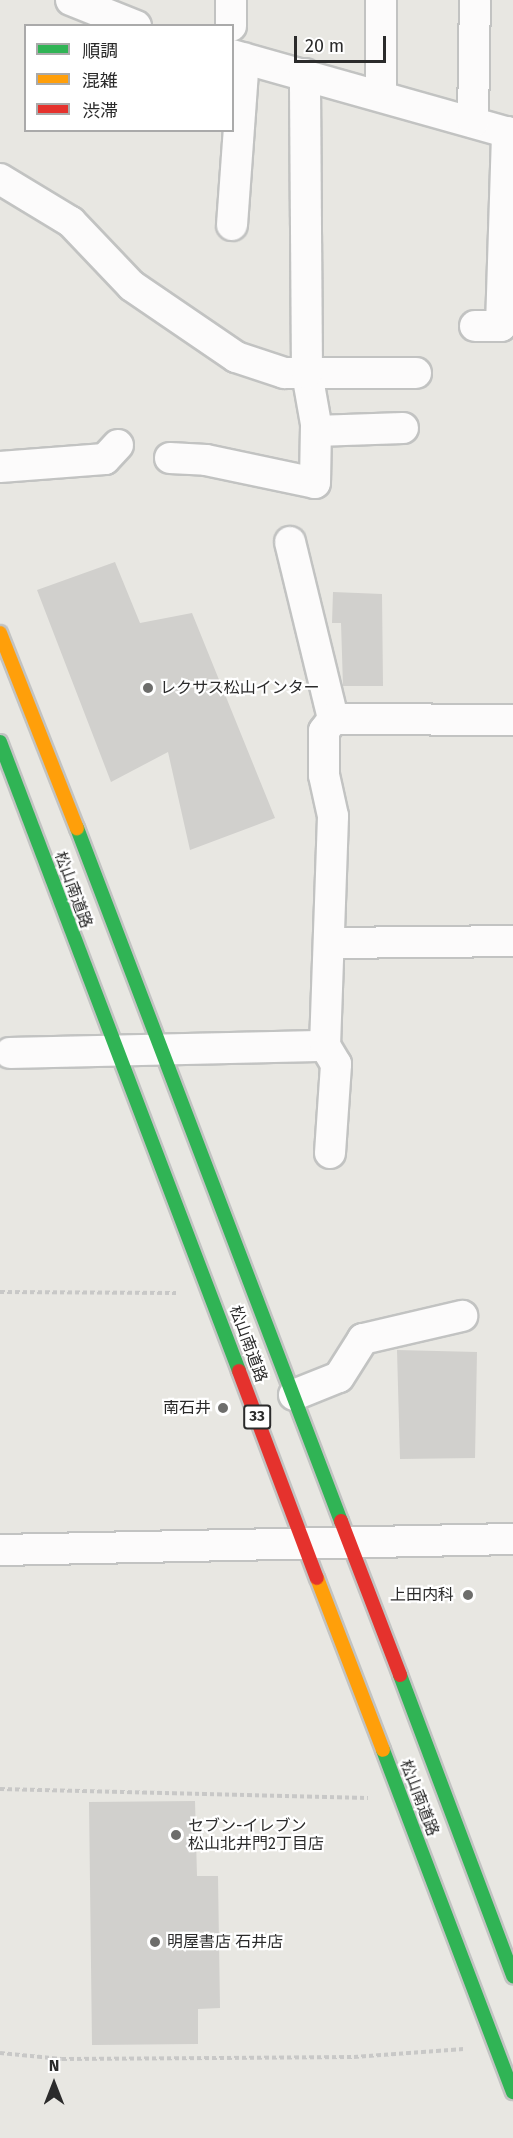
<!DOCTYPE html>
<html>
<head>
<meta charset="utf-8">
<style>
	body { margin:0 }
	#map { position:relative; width:513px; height:2138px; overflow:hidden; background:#e8e7e2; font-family:"Fira Sans","Noto Sans JP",sans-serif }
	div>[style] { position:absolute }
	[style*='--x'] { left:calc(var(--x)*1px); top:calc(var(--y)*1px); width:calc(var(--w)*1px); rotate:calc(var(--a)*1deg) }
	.building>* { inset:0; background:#d1d0cd }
	.path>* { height:4px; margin-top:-2px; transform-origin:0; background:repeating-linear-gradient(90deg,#c8c8c7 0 4.5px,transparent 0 7.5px) }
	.roads { filter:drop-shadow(2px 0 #c2c3c2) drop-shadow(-2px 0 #c2c3c2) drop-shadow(0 2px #c2c3c2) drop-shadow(0 -2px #c2c3c2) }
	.street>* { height:30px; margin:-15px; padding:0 15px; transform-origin:15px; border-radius:15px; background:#fcfbfb }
	.fast>* { height:14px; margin:-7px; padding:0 7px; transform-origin:7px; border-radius:7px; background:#30b455 }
	.slow>* { height:14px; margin:-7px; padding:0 7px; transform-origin:7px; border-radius:7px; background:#ff9f0a }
	.jam>* { height:14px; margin:-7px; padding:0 7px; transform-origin:7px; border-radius:7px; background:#e5322d }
	.dots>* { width:16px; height:16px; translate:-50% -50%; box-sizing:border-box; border:3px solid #fff; border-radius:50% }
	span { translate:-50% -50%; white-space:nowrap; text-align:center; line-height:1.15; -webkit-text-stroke:4.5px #fff; paint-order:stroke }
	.shield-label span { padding:2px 4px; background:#fff; border:2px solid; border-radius:4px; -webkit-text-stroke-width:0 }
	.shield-label { font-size:15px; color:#2b2b2b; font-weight:700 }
	.poi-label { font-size:16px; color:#2b2b2b }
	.left { translate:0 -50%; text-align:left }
	.right { translate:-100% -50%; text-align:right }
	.street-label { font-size:16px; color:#2b2b2b }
	.legend { position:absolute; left:24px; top:24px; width:210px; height:108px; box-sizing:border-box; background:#fff; border:2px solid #aaa; margin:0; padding:8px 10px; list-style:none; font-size:18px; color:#2b2b2b }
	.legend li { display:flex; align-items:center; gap:12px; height:30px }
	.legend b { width:30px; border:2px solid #aaa }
	.north { position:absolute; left:24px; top:2054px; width:60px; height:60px; -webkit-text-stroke:4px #fff; paint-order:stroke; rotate:0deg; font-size:16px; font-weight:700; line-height:24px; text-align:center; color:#2b2b2b }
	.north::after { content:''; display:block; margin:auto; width:21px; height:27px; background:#2b2b2b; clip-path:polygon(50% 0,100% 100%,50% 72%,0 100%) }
	.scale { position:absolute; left:294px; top:36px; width:92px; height:27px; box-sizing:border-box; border:3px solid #2b2b2b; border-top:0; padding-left:8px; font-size:18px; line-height:21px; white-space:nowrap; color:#2b2b2b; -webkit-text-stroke:4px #fff; paint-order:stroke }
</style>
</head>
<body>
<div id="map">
	<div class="building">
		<div style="clip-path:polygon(115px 562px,140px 623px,192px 613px,275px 818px,190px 850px,168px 752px,111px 782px,37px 590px)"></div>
		<div style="clip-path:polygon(333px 592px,382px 594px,383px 686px,343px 686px,341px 623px,332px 623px)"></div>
		<div style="clip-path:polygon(397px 1350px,477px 1352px,475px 1458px,400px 1459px)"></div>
		<div style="clip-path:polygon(195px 1801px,197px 1876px,218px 1876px,220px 2008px,198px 2009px,198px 2044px,92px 2045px,89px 1802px)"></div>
	</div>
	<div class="path">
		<div style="--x:0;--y:1292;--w:176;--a:0.3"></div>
		<div style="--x:0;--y:1789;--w:368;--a:1.4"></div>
		<div style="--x:0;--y:2053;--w:62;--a:5.5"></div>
		<div style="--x:62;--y:2059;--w:292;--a:-0.4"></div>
		<div style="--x:354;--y:2057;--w:110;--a:-4.2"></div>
	</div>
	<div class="roads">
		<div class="street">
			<div style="--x:71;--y:0;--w:70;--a:21.8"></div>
			<div style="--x:231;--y:0;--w:26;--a:90"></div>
			<div style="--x:232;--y:55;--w:292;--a:15.7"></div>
			<div style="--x:381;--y:96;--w:96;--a:-90"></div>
			<div style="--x:473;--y:122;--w:122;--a:-89.1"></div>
			<div style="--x:0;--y:179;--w:83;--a:31.2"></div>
			<div style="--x:71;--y:222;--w:88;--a:46.4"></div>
			<div style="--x:132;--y:286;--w:126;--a:34.3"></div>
			<div style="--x:236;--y:357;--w:51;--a:18.4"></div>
			<div style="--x:284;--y:373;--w:132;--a:0"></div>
			<div style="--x:232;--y:225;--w:167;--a:-85.9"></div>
			<div style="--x:475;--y:326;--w:26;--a:0"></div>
			<div style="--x:501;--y:326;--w:194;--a:-88.2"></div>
			<div style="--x:316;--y:431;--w:87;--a:-2"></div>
			<div style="--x:170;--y:458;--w:36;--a:3"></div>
			<div style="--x:206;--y:460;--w:111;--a:11.9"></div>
			<div style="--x:315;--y:483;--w:59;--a:-89"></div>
			<div style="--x:316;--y:424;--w:52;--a:-100"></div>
			<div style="--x:307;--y:373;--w:299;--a:-90.4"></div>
			<div style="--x:0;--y:467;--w:105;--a:-4.4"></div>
			<div style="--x:105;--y:459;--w:19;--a:-47"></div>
			<div style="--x:290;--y:542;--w:182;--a:76.3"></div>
			<div style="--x:333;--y:719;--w:180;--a:0.3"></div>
			<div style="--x:329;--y:943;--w:184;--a:-0.6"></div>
			<div style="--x:10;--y:1053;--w:315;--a:-1.3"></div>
			<div style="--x:330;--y:1153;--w:89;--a:-86.1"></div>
			<div style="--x:336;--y:1064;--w:21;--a:-121"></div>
			<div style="--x:325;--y:1046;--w:230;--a:-88"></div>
			<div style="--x:333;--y:816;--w:42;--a:-102.4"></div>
			<div style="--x:324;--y:775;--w:44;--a:-90"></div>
			<div style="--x:324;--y:731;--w:15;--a:-53"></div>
			<div style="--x:294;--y:1395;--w:48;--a:-21.8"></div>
			<div style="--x:339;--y:1377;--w:45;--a:-57.7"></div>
			<div style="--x:363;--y:1339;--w:102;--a:-13.1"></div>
			<div style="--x:0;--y:1550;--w:513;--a:-1.23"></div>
		</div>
		<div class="fast">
			<div style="--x:0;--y:742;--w:673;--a:69.19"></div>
			<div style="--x:77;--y:828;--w:742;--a:69.15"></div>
			<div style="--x:400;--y:1675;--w:322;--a:69.4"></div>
			<div style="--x:383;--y:1750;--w:366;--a:69.2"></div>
		</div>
		<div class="slow">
			<div style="--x:0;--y:633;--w:210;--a:68.5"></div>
			<div style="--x:317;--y:1578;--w:184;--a:69"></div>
		</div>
		<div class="jam">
			<div style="--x:239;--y:1371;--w:221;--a:69.4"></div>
			<div style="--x:341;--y:1521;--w:165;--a:69"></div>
		</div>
	</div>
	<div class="dots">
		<div style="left:148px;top:688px;background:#6d6d6b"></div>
		<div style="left:223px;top:1408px;background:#6d6d6b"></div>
		<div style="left:468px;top:1595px;background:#6d6d6b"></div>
		<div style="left:176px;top:1835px;background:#6d6d6b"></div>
		<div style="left:155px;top:1942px;background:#6d6d6b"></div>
	</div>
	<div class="shield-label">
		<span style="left:257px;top:1417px">33</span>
	</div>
	<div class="poi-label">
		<span class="left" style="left:160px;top:688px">レクサス松山インター</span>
		<span class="right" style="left:211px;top:1408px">南石井</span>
		<span class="right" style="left:454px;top:1595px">上田内科</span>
		<span class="left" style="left:188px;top:1835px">セブン-イレブン<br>松山北井門2丁目店</span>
		<span class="left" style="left:167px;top:1942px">明屋書店 石井店</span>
	</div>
	<div class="street-label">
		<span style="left:73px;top:890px;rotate:70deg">松山南道路</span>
		<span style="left:248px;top:1344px;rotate:70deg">松山南道路</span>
		<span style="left:419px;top:1798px;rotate:69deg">松山南道路</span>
	</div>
	<ul class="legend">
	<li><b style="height:8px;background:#30b455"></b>順調</li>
	<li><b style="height:8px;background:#ff9f0a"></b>混雑</li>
	<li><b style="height:8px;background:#e5322d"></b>渋滞</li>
	</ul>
	<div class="north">N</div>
	<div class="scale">20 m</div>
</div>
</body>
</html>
